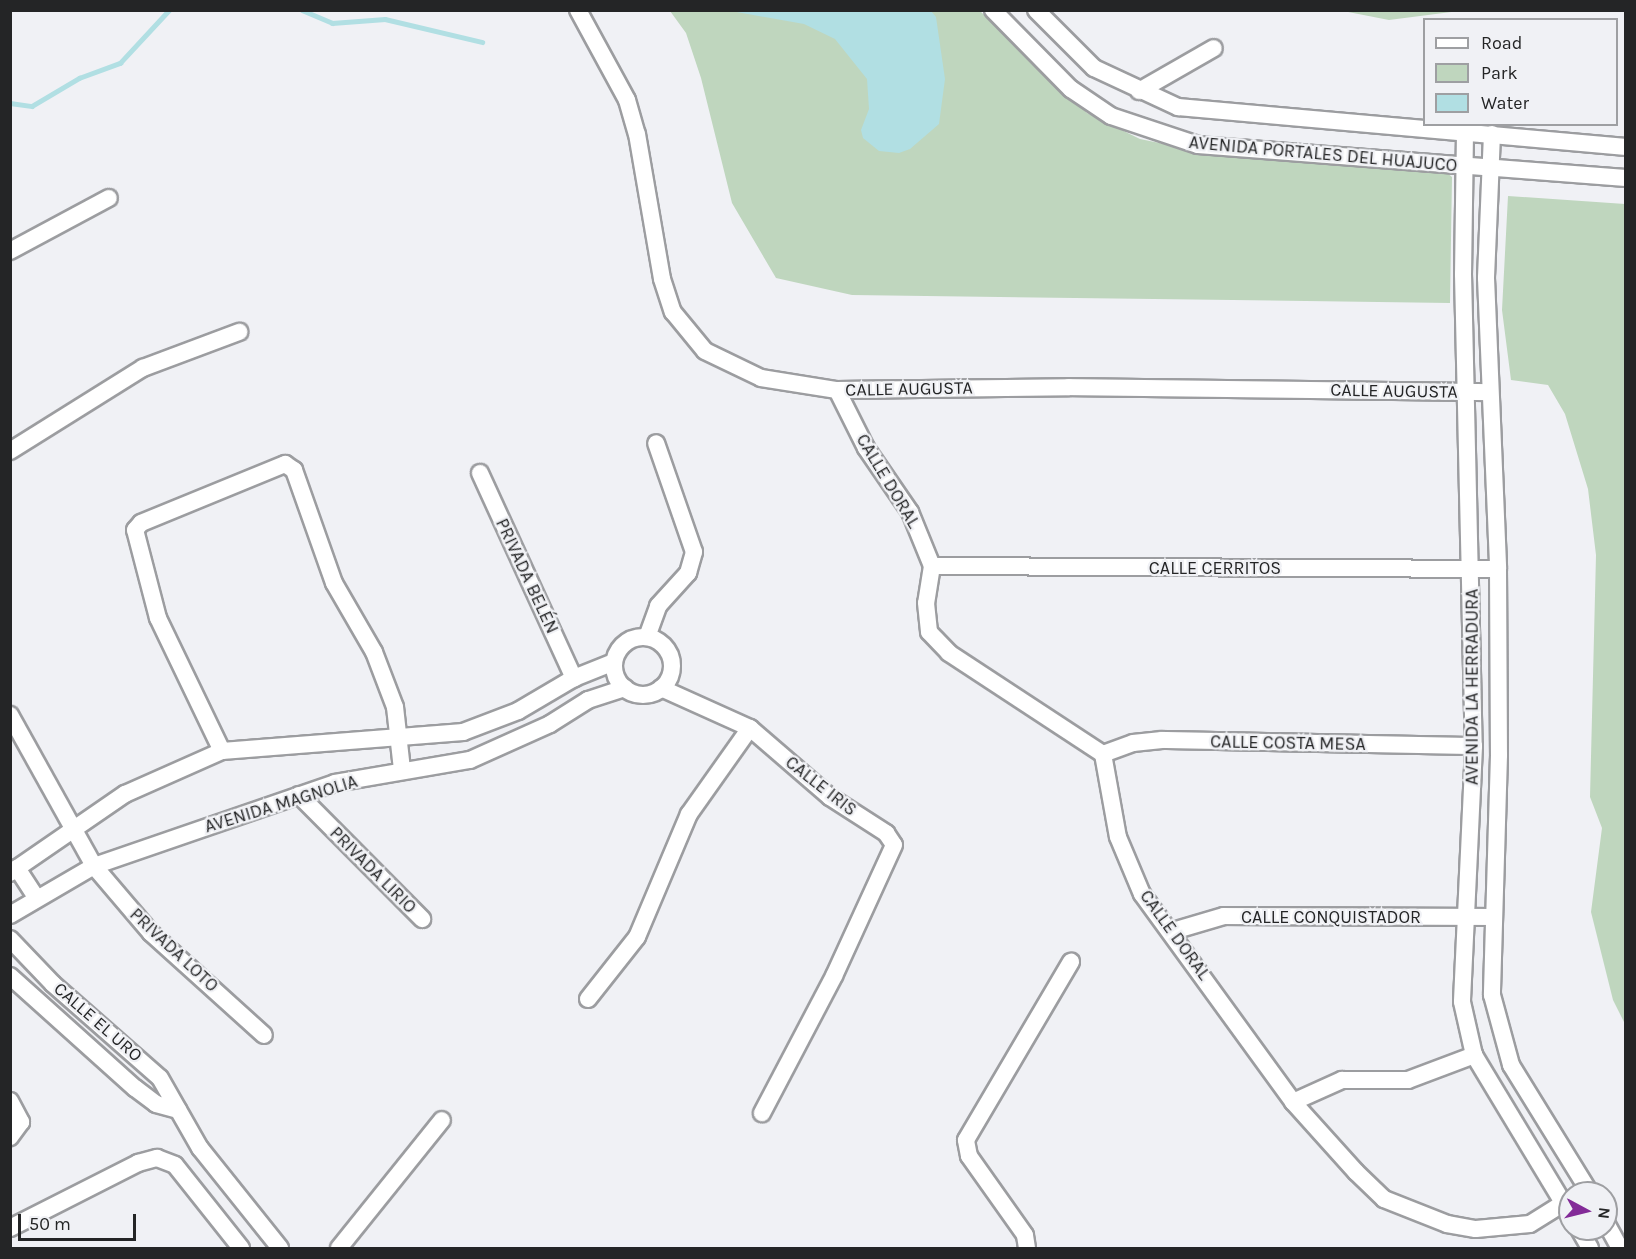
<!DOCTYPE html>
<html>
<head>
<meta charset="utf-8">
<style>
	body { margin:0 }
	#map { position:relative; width:1636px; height:1259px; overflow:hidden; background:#f0f1f5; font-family:Karla,sans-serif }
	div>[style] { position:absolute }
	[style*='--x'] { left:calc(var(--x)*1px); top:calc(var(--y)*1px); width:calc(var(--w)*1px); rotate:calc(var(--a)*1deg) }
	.green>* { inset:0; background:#bfd6be }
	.water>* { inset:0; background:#b1dfe3 }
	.stream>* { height:4.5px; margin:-2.25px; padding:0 2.25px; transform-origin:2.25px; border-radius:2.25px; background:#b1dfe3 }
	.roads { filter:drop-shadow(2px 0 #9c9da0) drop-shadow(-2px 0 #9c9da0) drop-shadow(0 2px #9c9da0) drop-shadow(0 -2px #9c9da0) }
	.minor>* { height:16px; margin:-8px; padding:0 8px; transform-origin:8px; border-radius:8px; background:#fff }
	.minor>.ring { margin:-8px; padding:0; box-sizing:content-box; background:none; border:16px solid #fff; border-radius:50% }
	span { translate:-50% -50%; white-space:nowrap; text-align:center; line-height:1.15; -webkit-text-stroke:4.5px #f0f1f5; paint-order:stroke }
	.street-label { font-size:18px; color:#242526 }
	.frame { position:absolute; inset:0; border:12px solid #242526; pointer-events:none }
	.legend { position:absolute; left:1423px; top:18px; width:195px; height:108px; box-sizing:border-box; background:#f0f1f5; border:2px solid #9e9fa2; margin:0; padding:8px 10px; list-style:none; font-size:18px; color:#242526 }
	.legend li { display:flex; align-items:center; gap:12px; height:30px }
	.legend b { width:30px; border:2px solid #9e9fa2 }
	.north { position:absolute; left:1558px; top:1181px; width:60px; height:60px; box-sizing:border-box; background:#f0f1f5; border:2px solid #9e9fa2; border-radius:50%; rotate:97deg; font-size:16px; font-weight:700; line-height:24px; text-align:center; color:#242526 }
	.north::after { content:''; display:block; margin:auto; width:21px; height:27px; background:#832b98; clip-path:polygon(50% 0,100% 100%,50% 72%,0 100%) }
	.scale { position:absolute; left:18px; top:1214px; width:118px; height:27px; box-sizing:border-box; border:3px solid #242526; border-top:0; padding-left:8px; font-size:18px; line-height:21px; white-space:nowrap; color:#242526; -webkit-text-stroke:4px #f0f1f5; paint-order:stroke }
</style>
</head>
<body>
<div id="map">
	<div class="green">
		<div style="clip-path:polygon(670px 11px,980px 11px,1087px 113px,1140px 139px,1218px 155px,1445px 171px,1452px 177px,1450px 303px,852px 295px,776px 278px,732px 203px,701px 78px,686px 33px)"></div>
		<div style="clip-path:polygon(1343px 11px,1459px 11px,1389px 20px)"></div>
		<div style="clip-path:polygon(1508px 196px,1625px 204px,1625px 1024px,1613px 1000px,1591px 912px,1602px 828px,1590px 797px,1596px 555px,1588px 489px,1565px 414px,1548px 385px,1511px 380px,1502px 310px)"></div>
	</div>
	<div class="water">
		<div style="clip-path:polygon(731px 11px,931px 11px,936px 17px,945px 79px,939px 124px,910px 149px,899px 153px,879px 151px,863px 138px,861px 130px,869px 109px,867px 79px,835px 39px,804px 24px)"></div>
	</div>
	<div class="stream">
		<div style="--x:302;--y:10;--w:33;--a:23"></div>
		<div style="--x:332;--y:23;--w:53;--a:-4.3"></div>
		<div style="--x:385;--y:19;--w:100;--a:13.3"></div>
		<div style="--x:10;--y:103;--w:22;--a:8"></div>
		<div style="--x:32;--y:106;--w:55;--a:-30.8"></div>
		<div style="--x:79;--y:78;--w:44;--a:-20.1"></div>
		<div style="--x:120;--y:63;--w:72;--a:-47.2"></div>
	</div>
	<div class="roads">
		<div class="minor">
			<div style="--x:578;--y:10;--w:102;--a:61.4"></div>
			<div style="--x:627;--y:100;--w:35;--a:74"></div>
			<div style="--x:637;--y:134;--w:147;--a:80.2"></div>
			<div style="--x:662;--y:279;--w:35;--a:72"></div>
			<div style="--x:673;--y:312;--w:50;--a:50.6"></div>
			<div style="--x:705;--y:351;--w:62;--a:25.7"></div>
			<div style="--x:761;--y:378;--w:77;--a:9"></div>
			<div style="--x:837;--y:390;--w:232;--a:-0.7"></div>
			<div style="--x:1069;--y:387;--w:420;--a:0.7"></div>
			<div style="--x:993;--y:10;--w:111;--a:45.4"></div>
			<div style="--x:1071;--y:89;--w:48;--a:34"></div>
			<div style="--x:1111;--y:116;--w:92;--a:18.4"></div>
			<div style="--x:1198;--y:145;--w:429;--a:4.4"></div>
			<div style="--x:1036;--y:10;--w:82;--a:45"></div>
			<div style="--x:1094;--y:68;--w:93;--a:24.9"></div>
			<div style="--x:1178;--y:107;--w:450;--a:5.1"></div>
			<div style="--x:1139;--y:91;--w:86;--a:-29.8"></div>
			<div style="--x:1465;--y:132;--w:142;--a:90.8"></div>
			<div style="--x:1463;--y:274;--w:472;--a:88.7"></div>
			<div style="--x:1474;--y:746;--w:256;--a:92.7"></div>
			<div style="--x:1462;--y:1002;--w:54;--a:77.2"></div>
			<div style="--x:1474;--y:1055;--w:186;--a:58.9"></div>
			<div style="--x:1492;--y:134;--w:144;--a:92.4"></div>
			<div style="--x:1486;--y:278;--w:291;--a:87.6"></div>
			<div style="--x:1498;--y:569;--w:186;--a:89.7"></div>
			<div style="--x:1499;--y:755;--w:240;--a:91.7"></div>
			<div style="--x:1492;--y:995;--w:73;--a:74.8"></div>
			<div style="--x:1511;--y:1065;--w:150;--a:58.3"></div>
			<div style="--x:10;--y:251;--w:112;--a:-28.2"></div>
			<div style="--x:837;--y:390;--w:65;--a:63.4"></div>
			<div style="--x:866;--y:448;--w:78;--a:55.5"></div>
			<div style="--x:910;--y:512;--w:58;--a:67.8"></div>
			<div style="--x:932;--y:566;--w:37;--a:99"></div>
			<div style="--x:926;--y:603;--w:29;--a:84"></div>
			<div style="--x:929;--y:632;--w:29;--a:46"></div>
			<div style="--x:949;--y:653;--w:184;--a:33.3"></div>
			<div style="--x:1103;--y:754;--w:84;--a:79.8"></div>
			<div style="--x:1118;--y:837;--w:62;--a:67.2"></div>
			<div style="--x:1142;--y:894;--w:257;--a:54"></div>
			<div style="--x:1293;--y:1102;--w:94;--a:48"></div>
			<div style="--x:1356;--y:1172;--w:39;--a:44"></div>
			<div style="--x:1384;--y:1199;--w:68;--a:21.6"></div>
			<div style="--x:1447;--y:1224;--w:29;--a:10"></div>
			<div style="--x:1476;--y:1229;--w:54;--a:-5.3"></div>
			<div style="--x:1530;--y:1224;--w:47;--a:-32"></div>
			<div style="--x:10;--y:451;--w:157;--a:-32"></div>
			<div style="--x:143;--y:368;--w:103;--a:-20.6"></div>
			<div style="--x:480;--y:473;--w:226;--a:65.4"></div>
			<div style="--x:932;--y:566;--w:566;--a:0.3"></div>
			<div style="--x:647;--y:637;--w:33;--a:-70"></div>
			<div style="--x:658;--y:606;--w:45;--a:-47.7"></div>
			<div style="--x:688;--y:573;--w:22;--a:-74"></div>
			<div style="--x:694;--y:552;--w:115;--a:-109.2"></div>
			<div class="ring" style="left:614px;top:637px;width:42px;height:42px"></div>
			<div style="--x:661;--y:688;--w:98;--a:24.2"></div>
			<div style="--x:750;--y:728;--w:106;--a:40.8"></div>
			<div style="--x:830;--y:797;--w:67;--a:32.7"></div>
			<div style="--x:886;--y:833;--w:14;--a:56"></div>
			<div style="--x:894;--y:845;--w:144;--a:114.6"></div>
			<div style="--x:834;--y:976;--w:155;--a:117.7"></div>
			<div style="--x:10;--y:715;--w:173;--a:60.9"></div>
			<div style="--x:94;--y:866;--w:88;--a:49.6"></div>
			<div style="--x:151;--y:933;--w:152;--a:42.1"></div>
			<div style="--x:222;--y:751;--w:148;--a:-115.7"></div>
			<div style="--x:158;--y:618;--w:91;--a:-104.6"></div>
			<div style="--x:135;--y:530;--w:9;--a:-49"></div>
			<div style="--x:141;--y:523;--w:156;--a:-22.3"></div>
			<div style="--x:285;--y:464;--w:11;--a:34"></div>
			<div style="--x:294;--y:470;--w:120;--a:70.5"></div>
			<div style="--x:334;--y:583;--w:80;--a:59.9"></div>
			<div style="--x:374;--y:652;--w:59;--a:69.1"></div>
			<div style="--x:395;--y:707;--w:62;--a:83.6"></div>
			<div style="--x:1103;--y:754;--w:32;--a:-20"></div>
			<div style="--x:1133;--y:743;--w:29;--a:-6"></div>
			<div style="--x:1162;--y:740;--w:312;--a:1.1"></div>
			<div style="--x:299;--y:795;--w:175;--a:45.2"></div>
			<div style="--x:17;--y:868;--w:33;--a:57"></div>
			<div style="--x:10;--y:873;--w:140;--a:-34.5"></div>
			<div style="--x:125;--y:794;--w:106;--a:-23.9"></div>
			<div style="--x:222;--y:751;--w:242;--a:-4.5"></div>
			<div style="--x:463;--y:732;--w:59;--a:-20.9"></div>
			<div style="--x:518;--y:711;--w:65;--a:-30.5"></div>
			<div style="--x:574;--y:678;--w:43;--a:-21.8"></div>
			<div style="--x:10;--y:915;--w:97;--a:-30.3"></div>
			<div style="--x:94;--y:866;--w:255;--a:-19"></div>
			<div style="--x:335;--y:783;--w:137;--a:-9.7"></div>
			<div style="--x:470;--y:760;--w:88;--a:-24.2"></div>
			<div style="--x:550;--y:724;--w:45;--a:-32.3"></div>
			<div style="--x:588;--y:700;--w:39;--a:-18"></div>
			<div style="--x:1173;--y:931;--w:53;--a:-16.4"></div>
			<div style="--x:1224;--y:916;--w:268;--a:0.2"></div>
			<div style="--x:10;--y:939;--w:62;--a:46.3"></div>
			<div style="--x:53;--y:984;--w:142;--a:41.3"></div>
			<div style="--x:160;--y:1078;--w:81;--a:60.3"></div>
			<div style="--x:200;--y:1148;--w:128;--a:51.3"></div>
			<div style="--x:10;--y:976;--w:168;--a:41.9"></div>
			<div style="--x:135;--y:1088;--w:26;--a:37"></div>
			<div style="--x:156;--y:1104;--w:23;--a:15"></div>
			<div style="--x:588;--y:999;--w:79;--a:-51.7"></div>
			<div style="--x:637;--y:937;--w:134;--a:-67.1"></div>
			<div style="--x:689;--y:814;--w:105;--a:-54.7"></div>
			<div style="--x:10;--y:1101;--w:24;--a:62"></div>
			<div style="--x:21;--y:1122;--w:19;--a:126"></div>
			<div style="--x:1293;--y:1102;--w:54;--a:-24.2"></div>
			<div style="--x:1342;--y:1080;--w:66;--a:0"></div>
			<div style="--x:1408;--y:1080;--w:71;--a:-20.7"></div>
			<div style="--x:1606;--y:1223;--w:29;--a:61"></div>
			<div style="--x:10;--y:1228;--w:144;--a:-26.9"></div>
			<div style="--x:138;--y:1163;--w:20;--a:-15"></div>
			<div style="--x:157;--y:1158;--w:19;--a:21"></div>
			<div style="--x:175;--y:1165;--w:106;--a:51.5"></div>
			<div style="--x:1579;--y:1229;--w:22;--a:60"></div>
			<div style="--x:339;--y:1248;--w:164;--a:-51.2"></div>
			<div style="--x:1027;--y:1248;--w:13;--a:-99"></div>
			<div style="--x:1025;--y:1235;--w:97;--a:-125.3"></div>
			<div style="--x:969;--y:1156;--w:16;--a:-101"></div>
			<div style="--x:966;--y:1140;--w:207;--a:-59.5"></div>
		</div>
	</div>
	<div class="street-label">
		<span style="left:1323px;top:154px;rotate:5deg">AVENIDA PORTALES DEL HUAJUCO</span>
		<span style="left:909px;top:389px;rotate:-1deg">CALLE AUGUSTA</span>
		<span style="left:1394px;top:391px;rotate:1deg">CALLE AUGUSTA</span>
		<span style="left:888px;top:481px;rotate:59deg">CALLE DORAL</span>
		<span style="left:1215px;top:568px">CALLE CERRITOS</span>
		<span style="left:527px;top:576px;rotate:65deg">PRIVADA BELÉN</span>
		<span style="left:1472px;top:687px;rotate:-90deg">AVENIDA LA HERRADURA</span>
		<span style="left:1288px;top:743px;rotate:1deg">CALLE COSTA MESA</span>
		<span style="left:821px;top:786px;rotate:38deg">CALLE IRIS</span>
		<span style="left:281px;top:804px;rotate:-17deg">AVENIDA MAGNOLIA</span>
		<span style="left:373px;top:870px;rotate:45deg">PRIVADA LIRIO</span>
		<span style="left:1331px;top:917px">CALLE CONQUISTADOR</span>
		<span style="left:1175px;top:935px;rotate:54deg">CALLE DORAL</span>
		<span style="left:174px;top:950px;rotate:43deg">PRIVADA LOTO</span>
		<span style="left:98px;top:1022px;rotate:41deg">CALLE EL URO</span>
	</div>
	<div class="frame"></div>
	<ul class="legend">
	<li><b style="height:8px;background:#fff"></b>Road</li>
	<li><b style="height:16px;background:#bfd6be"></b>Park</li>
	<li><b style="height:16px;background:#b1dfe3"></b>Water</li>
	</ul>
	<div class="north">N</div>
	<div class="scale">50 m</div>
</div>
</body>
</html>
